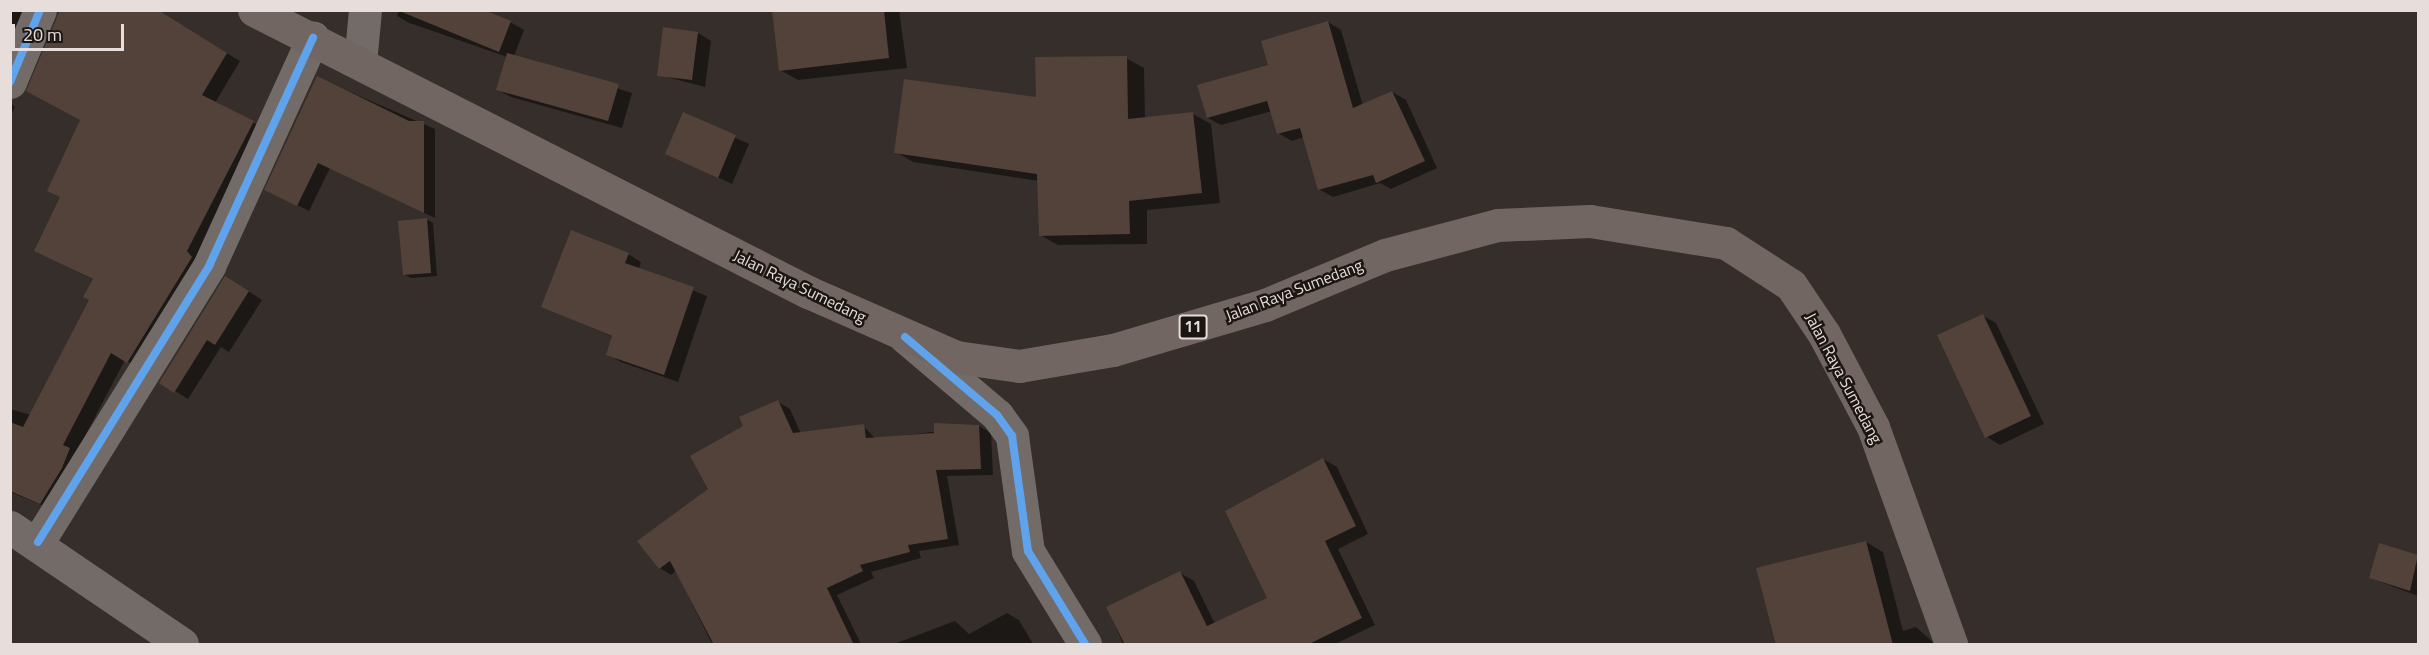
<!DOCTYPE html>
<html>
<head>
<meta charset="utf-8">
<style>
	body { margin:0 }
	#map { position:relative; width:2429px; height:655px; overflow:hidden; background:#362e2a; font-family:"Titillium Web",sans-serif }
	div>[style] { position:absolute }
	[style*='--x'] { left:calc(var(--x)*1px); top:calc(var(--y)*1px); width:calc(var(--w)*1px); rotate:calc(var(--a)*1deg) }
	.shadow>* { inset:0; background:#0007 }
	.building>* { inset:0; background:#53423a }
	.minor>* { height:33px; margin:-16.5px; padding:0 16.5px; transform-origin:16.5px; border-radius:16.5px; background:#726b68 }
	.trunk>* { height:33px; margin:-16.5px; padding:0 16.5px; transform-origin:16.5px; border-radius:16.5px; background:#716662 }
	.cycleway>* { height:8px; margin:-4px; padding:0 4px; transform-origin:4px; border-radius:4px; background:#60a3ed }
	span { translate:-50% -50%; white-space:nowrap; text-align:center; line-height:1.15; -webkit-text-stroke:5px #1c1613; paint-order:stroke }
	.shield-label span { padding:2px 4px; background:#1c1613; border:2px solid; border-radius:4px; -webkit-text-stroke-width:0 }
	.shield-label { font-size:15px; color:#e7ddda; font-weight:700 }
	.street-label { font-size:16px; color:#e7ddda }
	.frame { position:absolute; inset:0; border:12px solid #e7ddda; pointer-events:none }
	.scale { position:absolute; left:12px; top:24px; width:112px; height:27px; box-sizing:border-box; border:3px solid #e7ddda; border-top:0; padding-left:8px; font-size:18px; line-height:21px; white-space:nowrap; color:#e7ddda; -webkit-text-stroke:4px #1c1613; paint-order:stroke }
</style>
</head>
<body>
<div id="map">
	<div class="shadow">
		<div style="clip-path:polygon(10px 10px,36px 10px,10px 72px)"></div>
		<div style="clip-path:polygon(60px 10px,160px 13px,240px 61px,215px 103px,267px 130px,141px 369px,125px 360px,76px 453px,54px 510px,10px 492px,10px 409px,31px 415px,91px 300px,94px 280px,50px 258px,82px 120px)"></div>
		<div style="clip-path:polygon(399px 10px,510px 22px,524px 30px,514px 56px,632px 93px,622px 128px,511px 97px,498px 90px,507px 57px,410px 23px,507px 53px,409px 23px,397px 16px)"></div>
		<div style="clip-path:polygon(791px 10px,899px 10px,907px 68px,798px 80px,780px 70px)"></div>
		<div style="clip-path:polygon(1328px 22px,1341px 30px,1363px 106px,1392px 92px,1406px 100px,1437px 168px,1391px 189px,1380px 183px,1333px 197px,1319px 189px,1304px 137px,1292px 141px,1278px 133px,1272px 111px,1221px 125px,1208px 118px)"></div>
		<div style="clip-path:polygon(698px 33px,711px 41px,705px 87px,659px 75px)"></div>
		<div style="clip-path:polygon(1126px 58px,1144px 68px,1145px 119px,1193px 114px,1211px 124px,1220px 203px,1147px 210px,1147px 244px,1058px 245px,1040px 235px,1039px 181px,913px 162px,896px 152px,1037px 99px)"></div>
		<div style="clip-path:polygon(318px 78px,435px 129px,435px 218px,330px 168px,309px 211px,278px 196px)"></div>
		<div style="clip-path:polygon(10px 102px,15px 107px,10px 117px)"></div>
		<div style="clip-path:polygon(683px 114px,749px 144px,732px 184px,667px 153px)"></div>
		<div style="clip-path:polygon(426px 219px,433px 223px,437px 276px,411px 278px,404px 274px)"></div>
		<div style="clip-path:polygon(628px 254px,641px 262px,639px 269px,707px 296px,678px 382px,621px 362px,608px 354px,613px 337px,543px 307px)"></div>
		<div style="clip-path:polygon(239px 285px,262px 300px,229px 352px,221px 347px,188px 399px,161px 382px)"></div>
		<div style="clip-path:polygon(1983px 316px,1996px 323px,2044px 424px,2000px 445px,1987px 437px)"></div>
		<div style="clip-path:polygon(778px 402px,790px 409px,801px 434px,863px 426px,876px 439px,979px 426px,991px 433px,993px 475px,947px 476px,959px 545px,919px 551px,921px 558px,871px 572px,874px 578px,837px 595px,861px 644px,712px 644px,676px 571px,671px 575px,660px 568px,745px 427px)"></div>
		<div style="clip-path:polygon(1323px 459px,1337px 467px,1368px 534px,1338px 549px,1375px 625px,1335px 644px,1123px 644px,1108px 608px,1180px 573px,1194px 581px,1215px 624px,1269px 598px)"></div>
		<div style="clip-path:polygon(1866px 542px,1883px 552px,1903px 631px,1916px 627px,1935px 644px,1853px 644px)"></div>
		<div style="clip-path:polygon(2380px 545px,2418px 557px,2418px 596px,2370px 578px)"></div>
		<div style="clip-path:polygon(1007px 613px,1019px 620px,1033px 644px,894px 644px,955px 621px,969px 634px)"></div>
	</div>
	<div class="building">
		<div style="clip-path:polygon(60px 10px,158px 10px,227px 53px,202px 95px,254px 121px,187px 251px,192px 257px,127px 363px,111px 353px,63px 445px,70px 448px,62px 468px,40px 504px,10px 491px,10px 422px,23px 427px,89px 300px,83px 297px,93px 279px,34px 251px,60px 197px,47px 191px,80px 120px,26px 91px)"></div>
		<div style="clip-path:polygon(397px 10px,484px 10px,511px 21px,499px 52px)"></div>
		<div style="clip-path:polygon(772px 10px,884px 10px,889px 58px,779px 71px)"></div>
		<div style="clip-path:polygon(1328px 21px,1353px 108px,1392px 91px,1425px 161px,1376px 183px,1373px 175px,1318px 190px,1300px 128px,1277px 134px,1267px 101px,1207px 118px,1197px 85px,1268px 65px,1261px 41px)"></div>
		<div style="clip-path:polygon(663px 27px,698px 32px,692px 80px,657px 76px)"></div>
		<div style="clip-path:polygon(507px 53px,619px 84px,608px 121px,496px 90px)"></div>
		<div style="clip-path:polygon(1127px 56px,1128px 119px,1193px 112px,1202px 193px,1129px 201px,1130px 234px,1039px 236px,1037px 174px,894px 153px,904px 79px,1036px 97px,1035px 57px)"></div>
		<div style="clip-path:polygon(317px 76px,409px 121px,424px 121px,424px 213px,318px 163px,297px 206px,264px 190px)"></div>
		<div style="clip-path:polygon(683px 112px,736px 135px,718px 178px,665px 154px)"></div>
		<div style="clip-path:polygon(427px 218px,431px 273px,403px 275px,398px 221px)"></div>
		<div style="clip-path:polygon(571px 230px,629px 253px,625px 263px,694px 287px,664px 375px,606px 355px,612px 336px,541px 307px)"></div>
		<div style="clip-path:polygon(225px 276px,249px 291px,215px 345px,207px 340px,174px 393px,159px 383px)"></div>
		<div style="clip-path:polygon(1983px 314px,2031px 416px,1985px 438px,1937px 335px)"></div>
		<div style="clip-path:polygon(778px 400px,793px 433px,864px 424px,866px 438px,934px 433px,934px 423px,979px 425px,981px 469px,936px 470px,948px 539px,908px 545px,910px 552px,860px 565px,863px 571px,827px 588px,854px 645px,714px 645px,670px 561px,659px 569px,637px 541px,708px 489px,690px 456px,743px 426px,739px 417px)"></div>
		<div style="clip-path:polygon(1323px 458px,1356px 526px,1325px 541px,1362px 618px,1307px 645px,1125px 645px,1106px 607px,1180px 571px,1207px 626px,1267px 598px,1225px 511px)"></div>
		<div style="clip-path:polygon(1866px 541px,1893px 645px,1776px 645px,1756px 568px)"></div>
		<div style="clip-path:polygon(2379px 543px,2418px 555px,2410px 591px,2369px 578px)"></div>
	</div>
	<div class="minor">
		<div style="--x:360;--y:63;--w:53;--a:-84.6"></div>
		<div style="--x:10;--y:82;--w:78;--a:-67.4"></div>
		<div style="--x:905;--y:337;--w:121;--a:40.3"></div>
		<div style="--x:997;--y:415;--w:26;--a:54"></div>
		<div style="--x:1012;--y:436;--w:116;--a:82.1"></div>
		<div style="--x:1028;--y:551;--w:109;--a:58.5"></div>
		<div style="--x:10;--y:527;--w:208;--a:34.2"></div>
		<div style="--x:38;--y:542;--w:325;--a:-58.2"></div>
		<div style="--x:209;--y:266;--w:251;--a:-65.5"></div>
	</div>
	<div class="trunk">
		<div style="--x:254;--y:10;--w:622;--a:26.98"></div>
		<div style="--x:808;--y:292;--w:162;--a:23.7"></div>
		<div style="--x:956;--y:357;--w:64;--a:8.1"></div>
		<div style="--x:1019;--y:366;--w:95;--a:-9.7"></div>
		<div style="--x:1113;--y:350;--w:159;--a:-16.5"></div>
		<div style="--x:1265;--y:305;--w:130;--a:-22.6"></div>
		<div style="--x:1385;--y:255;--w:117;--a:-14.9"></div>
		<div style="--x:1498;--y:225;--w:92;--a:-2.5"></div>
		<div style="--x:1590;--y:221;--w:138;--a:9.2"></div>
		<div style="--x:1726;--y:243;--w:77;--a:32.9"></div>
		<div style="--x:1791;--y:285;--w:59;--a:56"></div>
		<div style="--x:1824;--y:334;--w:105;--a:62.2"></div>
		<div style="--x:1873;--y:427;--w:231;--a:70.2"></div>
	</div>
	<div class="cycleway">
		<div style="--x:10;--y:82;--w:78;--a:-67.4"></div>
		<div style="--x:905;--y:337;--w:121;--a:40.3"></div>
		<div style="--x:997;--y:415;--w:26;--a:54"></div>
		<div style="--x:1012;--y:436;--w:116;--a:82.1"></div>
		<div style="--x:1028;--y:551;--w:109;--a:58.5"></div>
		<div style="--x:38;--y:542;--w:325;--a:-58.2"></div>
		<div style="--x:209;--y:266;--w:251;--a:-65.5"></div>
	</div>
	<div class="shield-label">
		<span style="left:1193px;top:327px">11</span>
	</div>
	<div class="street-label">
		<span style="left:800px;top:286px;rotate:26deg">Jalan Raya Sumedang</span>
		<span style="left:1294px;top:290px;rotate:-21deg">Jalan Raya Sumedang</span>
		<span style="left:1844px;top:378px;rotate:62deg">Jalan Raya Sumedang</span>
	</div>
	<div class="frame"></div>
	<div class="scale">20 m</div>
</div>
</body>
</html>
